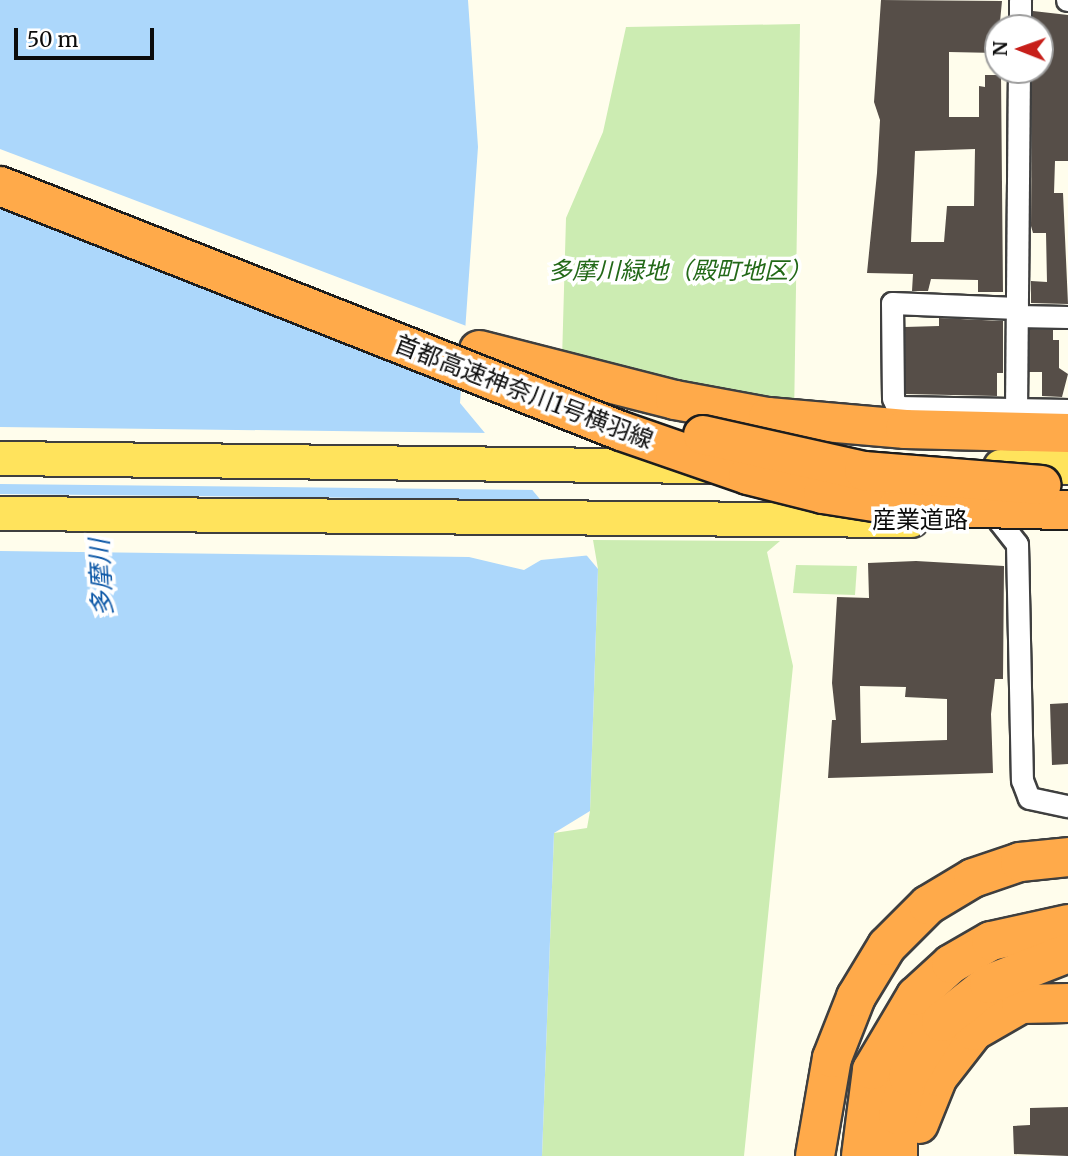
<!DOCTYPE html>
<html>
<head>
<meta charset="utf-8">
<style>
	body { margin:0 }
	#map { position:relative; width:1068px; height:1156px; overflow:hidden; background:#fffdec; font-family:Merriweather,"Noto Sans JP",serif }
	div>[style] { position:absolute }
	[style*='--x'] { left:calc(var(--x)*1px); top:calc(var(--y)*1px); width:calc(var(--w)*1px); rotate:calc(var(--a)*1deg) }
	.green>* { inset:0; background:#ccecb2 }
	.water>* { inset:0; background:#acd7fb }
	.pier>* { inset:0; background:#fffdec }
	.building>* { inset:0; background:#564e48 }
	.roads { filter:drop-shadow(2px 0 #3f3f3f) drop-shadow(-2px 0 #3f3f3f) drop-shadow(0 2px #3f3f3f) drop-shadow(0 -2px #3f3f3f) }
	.minor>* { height:21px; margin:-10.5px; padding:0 10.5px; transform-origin:10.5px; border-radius:10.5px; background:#fff }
	.primary>* { height:33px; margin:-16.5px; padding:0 16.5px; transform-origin:16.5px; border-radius:16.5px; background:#ffe35c }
	.motorway>* { height:38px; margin:-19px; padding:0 19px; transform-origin:19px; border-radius:19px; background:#ffaa4a }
	.bridges { filter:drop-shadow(2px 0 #1d1d1d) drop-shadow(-2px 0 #1d1d1d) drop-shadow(0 2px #1d1d1d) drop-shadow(0 -2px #1d1d1d) }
	.motorway-bridge>* { height:38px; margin:-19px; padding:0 19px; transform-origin:19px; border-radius:19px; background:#ffaa4a }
	span { translate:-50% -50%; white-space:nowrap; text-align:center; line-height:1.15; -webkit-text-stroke:7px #fff; paint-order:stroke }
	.park-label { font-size:24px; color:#236918; font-style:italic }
	.street-label { font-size:24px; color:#0c0c0c }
	.water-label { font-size:26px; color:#0d58a7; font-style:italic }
	.north { position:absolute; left:984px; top:14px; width:70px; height:70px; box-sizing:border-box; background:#fff; border:2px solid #9e9e9e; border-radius:50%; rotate:271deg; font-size:19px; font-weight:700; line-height:28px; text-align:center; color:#0c0c0c }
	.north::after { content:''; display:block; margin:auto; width:24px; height:32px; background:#c71f1a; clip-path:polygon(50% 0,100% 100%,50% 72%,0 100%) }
	.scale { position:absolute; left:14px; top:28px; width:140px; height:32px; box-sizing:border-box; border:4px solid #0c0c0c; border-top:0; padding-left:9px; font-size:21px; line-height:24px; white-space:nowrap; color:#0c0c0c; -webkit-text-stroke:5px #fff; paint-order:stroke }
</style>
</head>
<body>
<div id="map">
	<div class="green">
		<div style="clip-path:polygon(800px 24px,794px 420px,562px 360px,566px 218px,603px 132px,626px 27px)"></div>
		<div style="clip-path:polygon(593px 540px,780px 541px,767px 552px,793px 666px,744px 1156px,542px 1156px,554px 833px,587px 828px,590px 811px,598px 569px)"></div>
		<div style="clip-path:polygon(796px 565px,857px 566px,855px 595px,793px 593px)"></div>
	</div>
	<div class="water">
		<div style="clip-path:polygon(0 0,468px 0,478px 147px,460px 403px,598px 569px,590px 811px,554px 833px,542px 1156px,0 1156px)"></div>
	</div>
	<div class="pier">
		<div style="clip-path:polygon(0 149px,469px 327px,465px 382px,0 197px)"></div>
		<div style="clip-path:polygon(0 427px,490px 433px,538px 490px,0 484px)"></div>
		<div style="clip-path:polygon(0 494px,546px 500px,592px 555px,541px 560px,524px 570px,469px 557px,0 551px)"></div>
	</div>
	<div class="building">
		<div style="clip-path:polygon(evenodd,881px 0,1002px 1px,997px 53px,949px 52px,949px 117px,979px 117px,979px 86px,985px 87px,985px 75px,1001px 75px,1003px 292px,978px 292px,978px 280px,931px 279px,928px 291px,912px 291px,913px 274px,867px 273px,877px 173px,880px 120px,874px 102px,881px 0,975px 149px,974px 206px,947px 206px,944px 242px,911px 242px,915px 151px,975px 149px)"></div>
		<div style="clip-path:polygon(1033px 11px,1068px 15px,1068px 161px,1055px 161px,1054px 193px,1063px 193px,1068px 304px,1031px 303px,1031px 281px,1047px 282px,1046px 233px,1033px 233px,1031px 226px,1032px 72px,1040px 71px,1040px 28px,1033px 28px)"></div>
		<div style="clip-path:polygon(939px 318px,1003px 321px,1003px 373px,997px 373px,997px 396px,906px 394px,905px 327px,939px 326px)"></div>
		<div style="clip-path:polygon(1030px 329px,1053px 330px,1053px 340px,1059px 340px,1059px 368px,1068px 374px,1062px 397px,1042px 396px,1042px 372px,1029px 372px)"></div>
		<div style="clip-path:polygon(evenodd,916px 561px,1004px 566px,1003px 679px,995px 679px,991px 714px,993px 773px,828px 778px,832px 720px,836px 720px,832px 683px,837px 597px,869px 598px,868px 563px,916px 561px,860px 686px,906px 687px,905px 697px,947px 699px,947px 740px,861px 743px,860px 686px)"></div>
		<div style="clip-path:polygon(1068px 703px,1068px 764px,1052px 765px,1050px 704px)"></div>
		<div style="clip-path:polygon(1068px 1107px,1068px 1156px,1014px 1154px,1013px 1126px,1030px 1125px,1030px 1108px)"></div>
	</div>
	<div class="roads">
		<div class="minor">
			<div style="--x:1067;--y:0;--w:1;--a:0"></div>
			<div style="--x:1020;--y:28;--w:28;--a:-90"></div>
			<div style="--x:1017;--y:308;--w:125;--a:-177.7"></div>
			<div style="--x:892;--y:303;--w:95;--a:89.4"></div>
			<div style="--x:893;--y:398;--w:10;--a:66"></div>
			<div style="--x:897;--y:407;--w:171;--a:1"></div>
			<div style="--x:1017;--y:316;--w:51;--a:1.1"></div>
			<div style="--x:1016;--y:410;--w:340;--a:-89.5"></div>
			<div style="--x:998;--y:503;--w:18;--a:87"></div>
			<div style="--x:999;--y:521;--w:29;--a:52"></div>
			<div style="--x:1017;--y:544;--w:236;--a:88.8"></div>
			<div style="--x:1022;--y:780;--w:19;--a:69"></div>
			<div style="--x:1029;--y:798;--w:40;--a:12"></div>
		</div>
		<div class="primary">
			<div style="--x:0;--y:458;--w:708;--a:0.65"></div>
			<div style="--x:1000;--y:466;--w:68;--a:0.8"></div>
			<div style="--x:0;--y:513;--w:911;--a:0.44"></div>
		</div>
		<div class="motorway">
			<div style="--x:479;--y:350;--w:202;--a:14.3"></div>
			<div style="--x:675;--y:400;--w:95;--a:10.4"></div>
			<div style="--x:768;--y:417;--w:138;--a:5"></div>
			<div style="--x:905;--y:429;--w:163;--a:1.4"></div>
			<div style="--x:919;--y:1124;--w:51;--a:-68"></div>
			<div style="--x:938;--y:1077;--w:58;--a:-52"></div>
			<div style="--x:974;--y:1031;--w:54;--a:-29.9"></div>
			<div style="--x:1021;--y:1004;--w:47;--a:-1.2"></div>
			<div style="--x:815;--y:1156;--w:99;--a:-80.2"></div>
			<div style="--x:832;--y:1058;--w:66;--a:-68.5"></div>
			<div style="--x:856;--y:997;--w:60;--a:-58.7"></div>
			<div style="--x:887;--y:946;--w:58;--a:-45"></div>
			<div style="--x:928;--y:905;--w:52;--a:-31"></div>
			<div style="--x:973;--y:878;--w:50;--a:-18.8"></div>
			<div style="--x:1020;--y:862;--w:48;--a:-5.9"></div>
			<div style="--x:861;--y:1156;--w:87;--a:-82.7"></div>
			<div style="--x:872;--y:1070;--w:86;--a:-59.3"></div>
			<div style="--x:916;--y:996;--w:47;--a:-42.4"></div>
			<div style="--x:951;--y:964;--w:46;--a:-29.9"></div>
			<div style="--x:991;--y:941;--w:79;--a:-12.4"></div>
			<div style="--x:898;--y:1156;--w:41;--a:-90"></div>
			<div style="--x:898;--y:1115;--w:40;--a:-75.6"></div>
			<div style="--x:908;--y:1076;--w:63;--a:-58.6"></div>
			<div style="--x:941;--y:1022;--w:61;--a:-38.4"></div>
			<div style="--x:989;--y:984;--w:85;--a:-21.4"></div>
		</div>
	</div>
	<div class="bridges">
		<div class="motorway-bridge">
			<div style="--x:0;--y:186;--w:668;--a:21.53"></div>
			<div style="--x:621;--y:431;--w:134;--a:19.1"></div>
			<div style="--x:748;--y:475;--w:77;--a:14.2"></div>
			<div style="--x:823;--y:494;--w:77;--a:9"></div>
			<div style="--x:899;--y:506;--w:169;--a:1.4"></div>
			<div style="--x:703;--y:435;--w:165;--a:12.6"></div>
			<div style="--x:864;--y:471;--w:178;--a:4.5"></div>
		</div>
	</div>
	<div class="park-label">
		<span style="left:680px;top:271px">多摩川緑地（殿町地区）</span>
	</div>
	<div class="street-label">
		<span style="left:524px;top:392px;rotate:21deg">首都高速神奈川1号横羽線</span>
		<span style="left:920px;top:520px">産業道路</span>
	</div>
	<div class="water-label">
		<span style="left:101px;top:578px;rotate:-93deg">多摩川</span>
	</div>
	<div class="north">N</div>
	<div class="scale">50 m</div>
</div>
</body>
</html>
